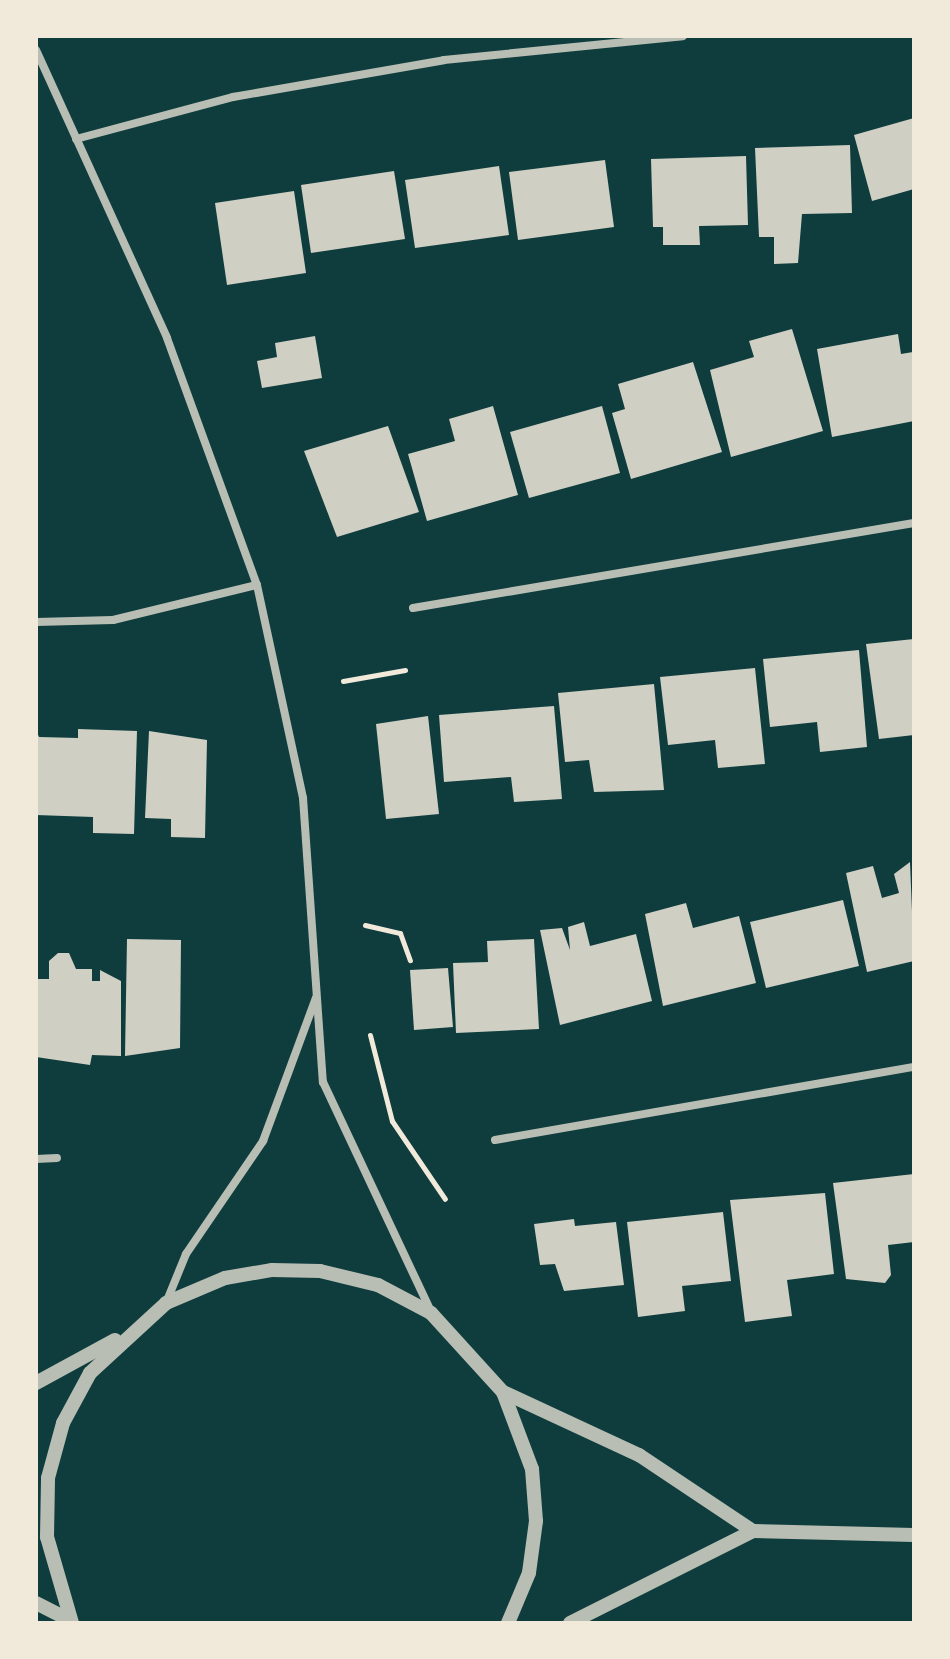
<!DOCTYPE html>
<html>
<head>
<meta charset="utf-8">
<style>
	body { margin:0 }
	#map { position:relative; width:950px; height:1659px; overflow:hidden; background:#0f3d3e; font-family:Manrope,sans-serif }
	div>[style] { position:absolute }
	[style*='--x'] { left:calc(var(--x)*1px); top:calc(var(--y)*1px); width:calc(var(--w)*1px); rotate:calc(var(--a)*1deg) }
	.building>* { inset:0; background:#cfcfc3 }
	.path>* { height:5px; margin:-2.5px; padding:0 2.5px; transform-origin:2.5px; border-radius:2.5px; background:#f1e9da }
	.minor>* { height:8px; margin:-4px; padding:0 4px; transform-origin:4px; border-radius:4px; background:#b8beb3 }
	.tertiary>* { height:14px; margin:-7px; padding:0 7px; transform-origin:7px; border-radius:7px; background:#b8beb3 }
	span { translate:-50% -50%; white-space:nowrap; text-align:center; line-height:1.15; -webkit-text-stroke:8px #f1e9da; paint-order:stroke }
	.frame { position:absolute; inset:0; border:38px solid #f1e9da; pointer-events:none }
</style>
</head>
<body>
<div id="map">
	<div class="building">
		<div style="clip-path:polygon(914px 118px,914px 189px,872px 201px,854px 135px)"></div>
		<div style="clip-path:polygon(850px 145px,852px 213px,802px 214px,798px 263px,774px 264px,774px 237px,759px 237px,755px 148px)"></div>
		<div style="clip-path:polygon(746px 156px,748px 225px,699px 226px,700px 245px,663px 245px,663px 227px,653px 227px,651px 159px)"></div>
		<div style="clip-path:polygon(605px 160px,614px 227px,518px 240px,509px 172px)"></div>
		<div style="clip-path:polygon(499px 166px,509px 235px,415px 248px,405px 180px)"></div>
		<div style="clip-path:polygon(394px 171px,405px 239px,311px 253px,301px 185px)"></div>
		<div style="clip-path:polygon(294px 191px,306px 273px,227px 285px,215px 203px)"></div>
		<div style="clip-path:polygon(792px 329px,823px 431px,731px 457px,710px 370px,754px 357px,749px 341px)"></div>
		<div style="clip-path:polygon(898px 334px,901px 354px,913px 352px,914px 421px,832px 437px,817px 349px)"></div>
		<div style="clip-path:polygon(315px 336px,322px 378px,262px 388px,257px 361px,277px 357px,275px 343px)"></div>
		<div style="clip-path:polygon(693px 362px,722px 452px,631px 479px,612px 413px,625px 409px,618px 384px)"></div>
		<div style="clip-path:polygon(493px 406px,518px 495px,427px 521px,408px 454px,455px 441px,449px 419px)"></div>
		<div style="clip-path:polygon(602px 406px,620px 473px,529px 498px,510px 432px)"></div>
		<div style="clip-path:polygon(388px 426px,419px 512px,337px 537px,304px 451px)"></div>
		<div style="clip-path:polygon(914px 639px,914px 735px,879px 739px,866px 644px)"></div>
		<div style="clip-path:polygon(859px 650px,867px 747px,820px 752px,817px 722px,770px 727px,763px 659px)"></div>
		<div style="clip-path:polygon(755px 668px,765px 764px,718px 768px,715px 740px,668px 745px,660px 677px)"></div>
		<div style="clip-path:polygon(654px 684px,664px 790px,594px 792px,589px 760px,565px 762px,558px 693px)"></div>
		<div style="clip-path:polygon(554px 706px,562px 799px,514px 802px,511px 777px,444px 782px,439px 715px)"></div>
		<div style="clip-path:polygon(428px 716px,439px 814px,386px 819px,376px 724px)"></div>
		<div style="clip-path:polygon(78px 729px,137px 731px,134px 834px,93px 833px,93px 817px,36px 815px,36px 730px,39px 737px,78px 738px)"></div>
		<div style="clip-path:polygon(149px 731px,207px 740px,205px 838px,171px 837px,171px 819px,145px 818px)"></div>
		<div style="clip-path:polygon(910px 862px,914px 961px,867px 972px,846px 873px,873px 866px,882px 898px,899px 893px,894px 874px)"></div>
		<div style="clip-path:polygon(843px 900px,859px 966px,766px 988px,750px 922px)"></div>
		<div style="clip-path:polygon(686px 903px,693px 928px,739px 916px,756px 983px,663px 1006px,645px 914px)"></div>
		<div style="clip-path:polygon(584px 922px,590px 946px,636px 934px,652px 1001px,560px 1025px,540px 930px,562px 928px,570px 950px,568px 927px)"></div>
		<div style="clip-path:polygon(127px 939px,181px 940px,180px 1048px,125px 1056px)"></div>
		<div style="clip-path:polygon(534px 939px,539px 1029px,456px 1033px,453px 963px,488px 962px,487px 941px)"></div>
		<div style="clip-path:polygon(58px 953px,69px 953px,76px 969px,92px 969px,92px 981px,100px 981px,100px 970px,121px 981px,121px 1056px,92px 1055px,90px 1065px,36px 1057px,36px 979px,49px 979px,49px 961px)"></div>
		<div style="clip-path:polygon(448px 968px,453px 1027px,414px 1030px,410px 970px)"></div>
		<div style="clip-path:polygon(914px 1174px,914px 1242px,888px 1245px,891px 1275px,885px 1283px,846px 1279px,833px 1183px)"></div>
		<div style="clip-path:polygon(825px 1193px,834px 1274px,787px 1280px,792px 1316px,745px 1322px,730px 1200px)"></div>
		<div style="clip-path:polygon(723px 1212px,731px 1281px,682px 1286px,685px 1311px,638px 1317px,627px 1222px)"></div>
		<div style="clip-path:polygon(574px 1219px,575px 1226px,616px 1222px,624px 1285px,564px 1291px,555px 1264px,540px 1265px,534px 1224px)"></div>
	</div>
	<div class="path">
		<div style="--x:343;--y:681;--w:63;--a:-10.1"></div>
		<div style="--x:365;--y:925;--w:36;--a:13"></div>
		<div style="--x:400;--y:933;--w:29;--a:70"></div>
		<div style="--x:370;--y:1035;--w:89;--a:75.7"></div>
		<div style="--x:392;--y:1121;--w:94;--a:55.8"></div>
	</div>
	<div class="minor">
		<div style="--x:36;--y:50;--w:316;--a:65.5"></div>
		<div style="--x:167;--y:338;--w:263;--a:70"></div>
		<div style="--x:257;--y:585;--w:218;--a:77.8"></div>
		<div style="--x:303;--y:798;--w:285;--a:86"></div>
		<div style="--x:323;--y:1082;--w:254;--a:64.8"></div>
		<div style="--x:76;--y:139;--w:163;--a:-15"></div>
		<div style="--x:233;--y:97;--w:214;--a:-9.9"></div>
		<div style="--x:444;--y:60;--w:240;--a:-5.7"></div>
		<div style="--x:413;--y:608;--w:508;--a:-9.63"></div>
		<div style="--x:36;--y:622;--w:77;--a:-1.5"></div>
		<div style="--x:113;--y:620;--w:148;--a:-13.7"></div>
		<div style="--x:495;--y:1140;--w:425;--a:-9.9"></div>
		<div style="--x:36;--y:1159;--w:21;--a:-3"></div>
		<div style="--x:166;--y:1303;--w:53;--a:-67.8"></div>
		<div style="--x:186;--y:1254;--w:137;--a:-55.7"></div>
		<div style="--x:263;--y:1141;--w:153;--a:-69.7"></div>
	</div>
	<div class="tertiary">
		<div style="--x:36;--y:1383;--w:90;--a:-28.6"></div>
		<div style="--x:503;--y:1392;--w:150;--a:24.9"></div>
		<div style="--x:639;--y:1455;--w:137;--a:33.7"></div>
		<div style="--x:36;--y:1603;--w:38;--a:27"></div>
		<div style="--x:72;--y:1623;--w:90;--a:-106.2"></div>
		<div style="--x:47;--y:1537;--w:59;--a:-89"></div>
		<div style="--x:48;--y:1478;--w:57;--a:-74.7"></div>
		<div style="--x:63;--y:1423;--w:57;--a:-61.6"></div>
		<div style="--x:90;--y:1373;--w:103;--a:-42.6"></div>
		<div style="--x:166;--y:1303;--w:64;--a:-23"></div>
		<div style="--x:225;--y:1278;--w:48;--a:-9.7"></div>
		<div style="--x:272;--y:1270;--w:48;--a:1.2"></div>
		<div style="--x:320;--y:1271;--w:60;--a:13.6"></div>
		<div style="--x:378;--y:1285;--w:60;--a:27.8"></div>
		<div style="--x:431;--y:1313;--w:107;--a:47.7"></div>
		<div style="--x:503;--y:1392;--w:82;--a:69.4"></div>
		<div style="--x:532;--y:1469;--w:52;--a:85.6"></div>
		<div style="--x:536;--y:1521;--w:52;--a:97.7"></div>
		<div style="--x:529;--y:1573;--w:54;--a:112.8"></div>
		<div style="--x:570;--y:1623;--w:205;--a:-26.7"></div>
		<div style="--x:753;--y:1531;--w:161;--a:1.4"></div>
	</div>
	<div class="frame"></div>
</div>
</body>
</html>
